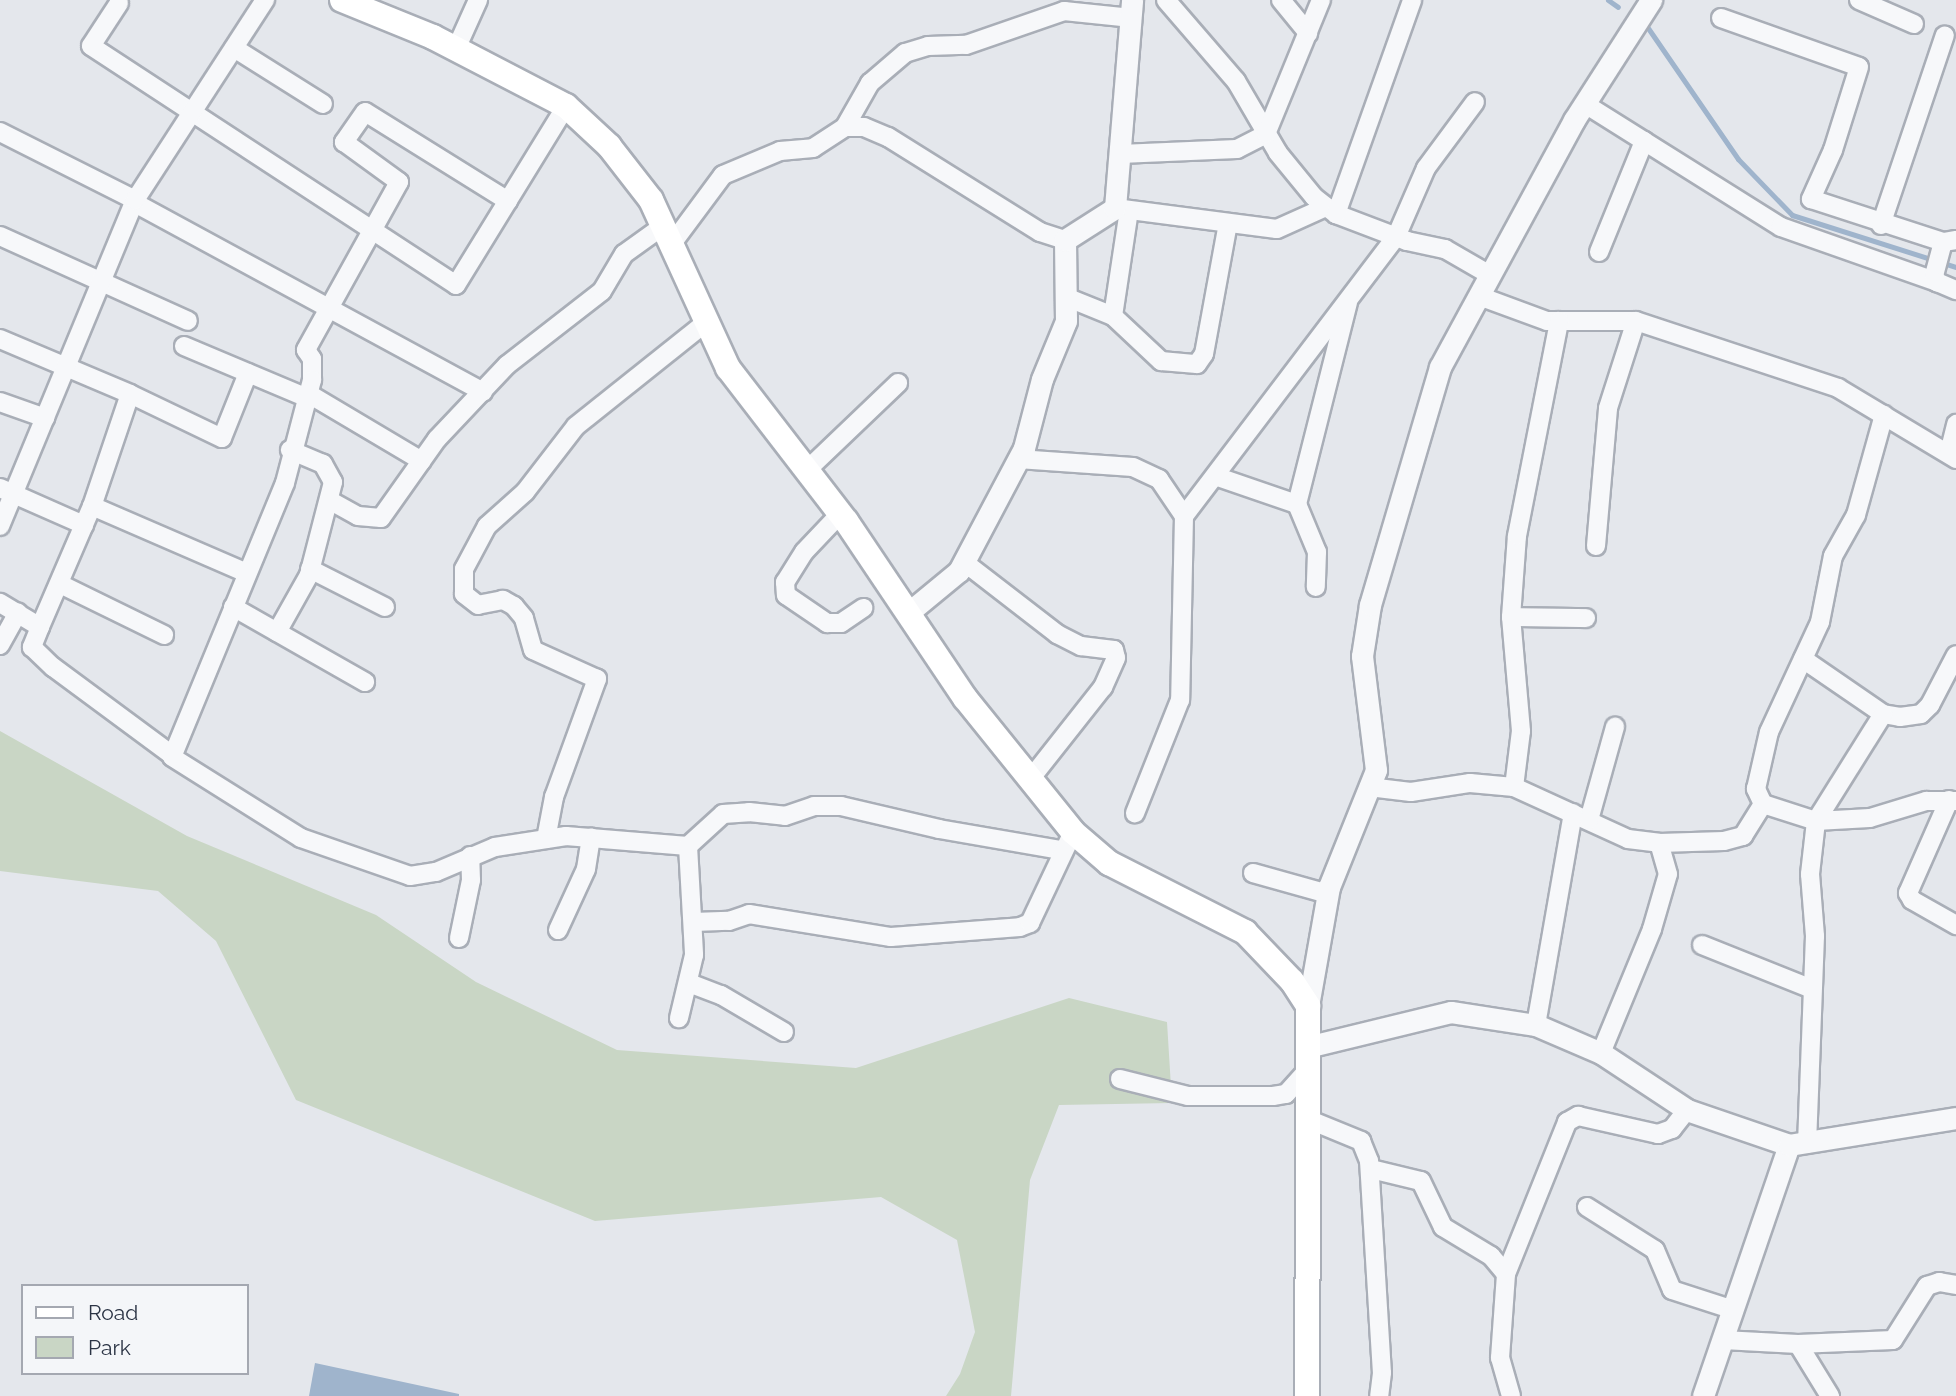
<!DOCTYPE html>
<html>
<head>
<meta charset="utf-8">
<style>
	body { margin:0 }
	#map { position:relative; width:1956px; height:1396px; overflow:hidden; background:#e4e7ec; font-family:Raleway,sans-serif }
	div>[style] { position:absolute }
	[style*='--x'] { left:calc(var(--x)*1px); top:calc(var(--y)*1px); width:calc(var(--w)*1px); rotate:calc(var(--a)*1deg) }
	.green>* { inset:0; background:#c9d6c5 }
	.water>* { inset:0; background:#9fb4cc }
	.stream>* { height:5px; margin:-2.5px; padding:0 2.5px; transform-origin:2.5px; border-radius:2.5px; background:#9fb4cc }
	.roads { filter:drop-shadow(2px 0 #a9aeb7) drop-shadow(-2px 0 #a9aeb7) drop-shadow(0 2px #a9aeb7) drop-shadow(0 -2px #a9aeb7) }
	.minor>* { height:18px; margin:-9px; padding:0 9px; transform-origin:9px; border-radius:9px; background:#f7f8fa }
	.tertiary>* { height:21px; margin:-10.5px; padding:0 10.5px; transform-origin:10.5px; border-radius:10.5px; background:#f7f8fa }
	.secondary>* { height:24px; margin:-12px; padding:0 12px; transform-origin:12px; border-radius:12px; background:#fff }
	span { translate:-50% -50%; white-space:nowrap; text-align:center; line-height:1.15; -webkit-text-stroke:5px #f4f6f9; paint-order:stroke }
	.legend { position:absolute; left:21px; top:1284px; width:228px; height:91px; box-sizing:border-box; background:#f4f6f9; border:2px solid #a4a8b1; margin:0; padding:9px 12px; list-style:none; font-size:21px; color:#2b3445 }
	.legend li { display:flex; align-items:center; gap:14px; height:35px }
	.legend b { width:35px; border:2px solid #a4a8b1 }
</style>
</head>
<body>
<div id="map">
	<div class="green">
		<div style="clip-path:polygon(0 731px,187px 836px,376px 915px,476px 982px,617px 1050px,856px 1068px,1069px 998px,1167px 1022px,1172px 1103px,1059px 1105px,1030px 1180px,1011px 1396px,946px 1396px,960px 1374px,975px 1332px,957px 1240px,881px 1197px,595px 1221px,296px 1100px,216px 941px,158px 891px,0 871px)"></div>
	</div>
	<div class="water">
		<div style="clip-path:polygon(315px 1363px,459px 1394px,459px 1396px,309px 1396px)"></div>
	</div>
	<div class="stream">
		<div style="--x:1608;--y:0;--w:12;--a:35"></div>
		<div style="--x:1648;--y:28;--w:159;--a:55.5"></div>
		<div style="--x:1738;--y:159;--w:78;--a:46"></div>
		<div style="--x:1792;--y:215;--w:172;--a:17.6"></div>
	</div>
	<div class="roads">
		<div class="minor">
			<div style="--x:1166;--y:0;--w:107;--a:49.2"></div>
			<div style="--x:1236;--y:81;--w:83;--a:59.7"></div>
			<div style="--x:1278;--y:153;--w:57;--a:50.7"></div>
			<div style="--x:1314;--y:197;--w:28;--a:38"></div>
			<div style="--x:1336;--y:214;--w:76;--a:20.8"></div>
			<div style="--x:1407;--y:241;--w:39;--a:12"></div>
			<div style="--x:1445;--y:249;--w:52;--a:30"></div>
			<div style="--x:1281;--y:0;--w:43;--a:50.7"></div>
			<div style="--x:1859;--y:0;--w:60;--a:23.6"></div>
			<div style="--x:119;--y:3;--w:51;--a:123.1"></div>
			<div style="--x:91;--y:46;--w:436;--a:33.2"></div>
			<div style="--x:456;--y:285;--w:210;--a:-58.4"></div>
			<div style="--x:1721;--y:18;--w:146;--a:19.5"></div>
			<div style="--x:1859;--y:67;--w:87;--a:107.4"></div>
			<div style="--x:1833;--y:150;--w:54;--a:114.2"></div>
			<div style="--x:1811;--y:199;--w:139;--a:18"></div>
			<div style="--x:234;--y:48;--w:105;--a:32.2"></div>
			<div style="--x:456;--y:49;--w:54;--a:-65.8"></div>
			<div style="--x:1585;--y:104;--w:231;--a:32.1"></div>
			<div style="--x:1781;--y:227;--w:165;--a:19.4"></div>
			<div style="--x:845;--y:127;--w:51;--a:-60.4"></div>
			<div style="--x:870;--y:83;--w:46;--a:-40.6"></div>
			<div style="--x:905;--y:53;--w:24;--a:-17"></div>
			<div style="--x:928;--y:46;--w:38;--a:-2"></div>
			<div style="--x:966;--y:45;--w:104;--a:-19.1"></div>
			<div style="--x:1064;--y:11;--w:68;--a:5.9"></div>
			<div style="--x:0;--y:132;--w:151;--a:26.7"></div>
			<div style="--x:1120;--y:154;--w:117;--a:-2.4"></div>
			<div style="--x:1237;--y:149;--w:33;--a:-27"></div>
			<div style="--x:1266;--y:134;--w:145;--a:-67.7"></div>
			<div style="--x:508;--y:201;--w:168;--a:-148.1"></div>
			<div style="--x:365;--y:112;--w:37;--a:125"></div>
			<div style="--x:344;--y:142;--w:68;--a:36"></div>
			<div style="--x:399;--y:182;--w:192;--a:119"></div>
			<div style="--x:306;--y:350;--w:11;--a:56"></div>
			<div style="--x:312;--y:359;--w:21;--a:90"></div>
			<div style="--x:312;--y:380;--w:106;--a:104.7"></div>
			<div style="--x:285;--y:483;--w:296;--a:112.4"></div>
			<div style="--x:172;--y:757;--w:152;--a:32.1"></div>
			<div style="--x:301;--y:838;--w:115;--a:19.2"></div>
			<div style="--x:410;--y:876;--w:26;--a:-9"></div>
			<div style="--x:436;--y:872;--w:64;--a:-23"></div>
			<div style="--x:495;--y:847;--w:72;--a:-8.8"></div>
			<div style="--x:566;--y:836;--w:122;--a:4.7"></div>
			<div style="--x:688;--y:846;--w:109;--a:86.8"></div>
			<div style="--x:694;--y:955;--w:65;--a:103.4"></div>
			<div style="--x:135;--y:203;--w:396;--a:28.5"></div>
			<div style="--x:1115;--y:208;--w:163;--a:7.4"></div>
			<div style="--x:1277;--y:229;--w:54;--a:-24.2"></div>
			<div style="--x:1336;--y:214;--w:227;--a:-70.4"></div>
			<div style="--x:1881;--y:225;--w:200;--a:-71.4"></div>
			<div style="--x:0;--y:236;--w:206;--a:24.3"></div>
			<div style="--x:1956;--y:240;--w:13;--a:171"></div>
			<div style="--x:1943;--y:242;--w:34;--a:105"></div>
			<div style="--x:1934;--y:275;--w:8;--a:67"></div>
			<div style="--x:1937;--y:282;--w:21;--a:23"></div>
			<div style="--x:671;--y:245;--w:87;--a:-53.4"></div>
			<div style="--x:723;--y:175;--w:62;--a:-22.8"></div>
			<div style="--x:780;--y:151;--w:33;--a:-5"></div>
			<div style="--x:813;--y:148;--w:38;--a:-33"></div>
			<div style="--x:845;--y:127;--w:19;--a:0"></div>
			<div style="--x:864;--y:127;--w:26;--a:23"></div>
			<div style="--x:888;--y:137;--w:179;--a:32"></div>
			<div style="--x:1040;--y:232;--w:26;--a:18"></div>
			<div style="--x:1599;--y:252;--w:120;--a:-67.9"></div>
			<div style="--x:1479;--y:296;--w:72;--a:20.2"></div>
			<div style="--x:1547;--y:321;--w:89;--a:0"></div>
			<div style="--x:1636;--y:321;--w:213;--a:18.3"></div>
			<div style="--x:1838;--y:388;--w:138;--a:31"></div>
			<div style="--x:1066;--y:297;--w:51;--a:22"></div>
			<div style="--x:1113;--y:316;--w:66;--a:43.2"></div>
			<div style="--x:1161;--y:361;--w:36;--a:5"></div>
			<div style="--x:1197;--y:364;--w:12;--a:-55"></div>
			<div style="--x:1204;--y:354;--w:133;--a:-79.6"></div>
			<div style="--x:1113;--y:316;--w:107;--a:-81.4"></div>
			<div style="--x:0;--y:339;--w:141;--a:22.9"></div>
			<div style="--x:130;--y:394;--w:118;--a:108.7"></div>
			<div style="--x:92;--y:506;--w:132;--a:113.3"></div>
			<div style="--x:40;--y:627;--w:47;--a:-149"></div>
			<div style="--x:184;--y:346;--w:134;--a:22.8"></div>
			<div style="--x:130;--y:394;--w:102;--a:25.6"></div>
			<div style="--x:222;--y:438;--w:70;--a:-68.2"></div>
			<div style="--x:309;--y:394;--w:131;--a:30.7"></div>
			<div style="--x:0;--y:402;--w:48;--a:19.6"></div>
			<div style="--x:1949;--y:453;--w:30;--a:-76"></div>
			<div style="--x:1018;--y:459;--w:115;--a:4"></div>
			<div style="--x:1133;--y:467;--w:29;--a:25"></div>
			<div style="--x:1159;--y:479;--w:45;--a:56"></div>
			<div style="--x:1184;--y:516;--w:184;--a:91.2"></div>
			<div style="--x:1180;--y:700;--w:122;--a:111.7"></div>
			<div style="--x:807;--y:470;--w:126;--a:-43.7"></div>
			<div style="--x:1215;--y:476;--w:87;--a:18.9"></div>
			<div style="--x:1297;--y:504;--w:52;--a:67.4"></div>
			<div style="--x:1317;--y:552;--w:35;--a:92"></div>
			<div style="--x:0;--y:488;--w:92;--a:23.8"></div>
			<div style="--x:329;--y:500;--w:33;--a:29"></div>
			<div style="--x:358;--y:516;--w:23;--a:5"></div>
			<div style="--x:381;--y:518;--w:97;--a:-54.7"></div>
			<div style="--x:437;--y:439;--w:102;--a:-46.6"></div>
			<div style="--x:507;--y:365;--w:120;--a:-37.9"></div>
			<div style="--x:602;--y:291;--w:43;--a:-59.3"></div>
			<div style="--x:624;--y:254;--w:48;--a:-35.7"></div>
			<div style="--x:1297;--y:504;--w:208;--a:-75.8"></div>
			<div style="--x:92;--y:506;--w:169;--a:23.4"></div>
			<div style="--x:840;--y:514;--w:52;--a:133.5"></div>
			<div style="--x:804;--y:552;--w:36;--a:122"></div>
			<div style="--x:785;--y:582;--w:13;--a:86"></div>
			<div style="--x:786;--y:595;--w:50;--a:34.3"></div>
			<div style="--x:827;--y:623;--w:14;--a:0"></div>
			<div style="--x:841;--y:623;--w:27;--a:-34"></div>
			<div style="--x:1184;--y:516;--w:350;--a:-52.8"></div>
			<div style="--x:1396;--y:237;--w:75;--a:-66.5"></div>
			<div style="--x:1426;--y:168;--w:82;--a:-53.4"></div>
			<div style="--x:0;--y:526;--w:353;--a:-67.5"></div>
			<div style="--x:135;--y:200;--w:239;--a:-57"></div>
			<div style="--x:1596;--y:546;--w:139;--a:-85"></div>
			<div style="--x:1608;--y:408;--w:91;--a:-72.2"></div>
			<div style="--x:964;--y:562;--w:118;--a:37.7"></div>
			<div style="--x:1057;--y:634;--w:27;--a:27"></div>
			<div style="--x:1081;--y:646;--w:33;--a:7"></div>
			<div style="--x:1114;--y:650;--w:8;--a:76"></div>
			<div style="--x:1116;--y:658;--w:32;--a:114"></div>
			<div style="--x:1103;--y:687;--w:115;--a:128.3"></div>
			<div style="--x:310;--y:569;--w:84;--a:26.9"></div>
			<div style="--x:60;--y:584;--w:116;--a:26.1"></div>
			<div style="--x:233;--y:607;--w:152;--a:29.6"></div>
			<div style="--x:1511;--y:617;--w:75;--a:0.8"></div>
			<div style="--x:40;--y:627;--w:22;--a:112"></div>
			<div style="--x:32;--y:647;--w:29;--a:44"></div>
			<div style="--x:53;--y:667;--w:148;--a:36.5"></div>
			<div style="--x:277;--y:632;--w:65;--a:-60.7"></div>
			<div style="--x:309;--y:575;--w:96;--a:-75.5"></div>
			<div style="--x:333;--y:482;--w:21;--a:-119"></div>
			<div style="--x:323;--y:464;--w:36;--a:-157"></div>
			<div style="--x:0;--y:645;--w:37;--a:-61"></div>
			<div style="--x:1803;--y:659;--w:97;--a:34.5"></div>
			<div style="--x:1883;--y:714;--w:17;--a:10"></div>
			<div style="--x:1900;--y:717;--w:21;--a:-8"></div>
			<div style="--x:1921;--y:714;--w:13;--a:-45"></div>
			<div style="--x:1930;--y:705;--w:56;--a:-62.5"></div>
			<div style="--x:1369;--y:787;--w:42;--a:6.8"></div>
			<div style="--x:1411;--y:792;--w:60;--a:-8.7"></div>
			<div style="--x:1470;--y:783;--w:44;--a:5.2"></div>
			<div style="--x:1514;--y:787;--w:125;--a:24.5"></div>
			<div style="--x:1628;--y:839;--w:31;--a:7"></div>
			<div style="--x:1659;--y:843;--w:65;--a:-1.8"></div>
			<div style="--x:1724;--y:841;--w:20;--a:-15"></div>
			<div style="--x:1743;--y:836;--w:38;--a:-58"></div>
			<div style="--x:1514;--y:787;--w:56;--a:-82.9"></div>
			<div style="--x:1521;--y:731;--w:114;--a:-95"></div>
			<div style="--x:1511;--y:617;--w:81;--a:-85.8"></div>
			<div style="--x:1517;--y:536;--w:219;--a:-78.9"></div>
			<div style="--x:1949;--y:800;--w:102;--a:113.8"></div>
			<div style="--x:1908;--y:893;--w:8;--a:60"></div>
			<div style="--x:1912;--y:900;--w:51;--a:29.6"></div>
			<div style="--x:1589;--y:820;--w:97;--a:-74.4"></div>
			<div style="--x:1816;--y:821;--w:54;--a:-3.2"></div>
			<div style="--x:1870;--y:818;--w:59;--a:-16.9"></div>
			<div style="--x:1926;--y:801;--w:30;--a:0"></div>
			<div style="--x:1816;--y:821;--w:126;--a:-57.9"></div>
			<div style="--x:546;--y:839;--w:43;--a:-79.2"></div>
			<div style="--x:554;--y:797;--w:126;--a:-70"></div>
			<div style="--x:597;--y:679;--w:70;--a:-155.6"></div>
			<div style="--x:533;--y:650;--w:33;--a:-106"></div>
			<div style="--x:524;--y:618;--w:16;--a:-130"></div>
			<div style="--x:514;--y:606;--w:13;--a:-151"></div>
			<div style="--x:503;--y:600;--w:25;--a:169"></div>
			<div style="--x:478;--y:605;--w:18;--a:-142"></div>
			<div style="--x:464;--y:594;--w:25;--a:-90"></div>
			<div style="--x:464;--y:569;--w:49;--a:-61.9"></div>
			<div style="--x:487;--y:526;--w:51;--a:-41.8"></div>
			<div style="--x:525;--y:492;--w:83;--a:-52.3"></div>
			<div style="--x:576;--y:426;--w:165;--a:-38.6"></div>
			<div style="--x:688;--y:846;--w:47;--a:-42.4"></div>
			<div style="--x:723;--y:814;--w:26;--a:-4"></div>
			<div style="--x:749;--y:812;--w:36;--a:6"></div>
			<div style="--x:785;--y:816;--w:31;--a:-19"></div>
			<div style="--x:814;--y:806;--w:27;--a:0"></div>
			<div style="--x:841;--y:806;--w:101;--a:13.2"></div>
			<div style="--x:939;--y:829;--w:124;--a:9.8"></div>
			<div style="--x:1253;--y:873;--w:78;--a:15.6"></div>
			<div style="--x:693;--y:922;--w:36;--a:-2"></div>
			<div style="--x:729;--y:921;--w:21;--a:-19"></div>
			<div style="--x:749;--y:914;--w:144;--a:9.2"></div>
			<div style="--x:891;--y:937;--w:129;--a:-4.4"></div>
			<div style="--x:1020;--y:927;--w:11;--a:-22"></div>
			<div style="--x:1030;--y:923;--w:101;--a:-64.7"></div>
			<div style="--x:558;--y:930;--w:67;--a:-65.3"></div>
			<div style="--x:586;--y:869;--w:32;--a:-81"></div>
			<div style="--x:459;--y:938;--w:59;--a:-78.3"></div>
			<div style="--x:471;--y:880;--w:24;--a:-92"></div>
			<div style="--x:1702;--y:945;--w:118;--a:21.8"></div>
			<div style="--x:689;--y:983;--w:34;--a:21"></div>
			<div style="--x:721;--y:995;--w:73;--a:30.4"></div>
			<div style="--x:1536;--y:1025;--w:215;--a:-80.1"></div>
			<div style="--x:1601;--y:1053;--w:134;--a:-67.6"></div>
			<div style="--x:1652;--y:929;--w:57;--a:-73.8"></div>
			<div style="--x:1668;--y:874;--w:32;--a:-106"></div>
			<div style="--x:1120;--y:1079;--w:70;--a:14"></div>
			<div style="--x:1188;--y:1096;--w:85;--a:0"></div>
			<div style="--x:1273;--y:1096;--w:13;--a:-9"></div>
			<div style="--x:1286;--y:1094;--w:30;--a:-48"></div>
			<div style="--x:1305;--y:1118;--w:61;--a:22.3"></div>
			<div style="--x:1361;--y:1141;--w:22;--a:68"></div>
			<div style="--x:1369;--y:1161;--w:212;--a:86.5"></div>
			<div style="--x:1382;--y:1373;--w:23;--a:97"></div>
			<div style="--x:1807;--y:1144;--w:208;--a:-87.8"></div>
			<div style="--x:1815;--y:936;--w:62;--a:-94.6"></div>
			<div style="--x:1810;--y:874;--w:53;--a:-83.5"></div>
			<div style="--x:1816;--y:821;--w:56;--a:-162.2"></div>
			<div style="--x:1763;--y:804;--w:17;--a:-115"></div>
			<div style="--x:1756;--y:789;--w:58;--a:-77.2"></div>
			<div style="--x:1769;--y:732;--w:121;--a:-65.1"></div>
			<div style="--x:1820;--y:622;--w:67;--a:-78.9"></div>
			<div style="--x:1833;--y:556;--w:47;--a:-60.7"></div>
			<div style="--x:1856;--y:515;--w:104;--a:-74.4"></div>
			<div style="--x:1371;--y:1169;--w:51;--a:13.5"></div>
			<div style="--x:1421;--y:1181;--w:51;--a:64.4"></div>
			<div style="--x:1443;--y:1227;--w:56;--a:31.1"></div>
			<div style="--x:1491;--y:1256;--w:23;--a:50"></div>
			<div style="--x:1587;--y:1207;--w:80;--a:32.3"></div>
			<div style="--x:1655;--y:1250;--w:43;--a:67"></div>
			<div style="--x:1672;--y:1290;--w:65;--a:17.9"></div>
			<div style="--x:1723;--y:1340;--w:75;--a:3.1"></div>
			<div style="--x:1798;--y:1344;--w:95;--a:-2.4"></div>
			<div style="--x:1893;--y:1340;--w:64;--a:-57.8"></div>
			<div style="--x:1927;--y:1286;--w:13;--a:-18"></div>
			<div style="--x:1939;--y:1282;--w:17;--a:10"></div>
			<div style="--x:1798;--y:1344;--w:61;--a:58.4"></div>
			<div style="--x:1511;--y:1396;--w:40;--a:-106"></div>
			<div style="--x:1500;--y:1358;--w:84;--a:-85.9"></div>
			<div style="--x:1506;--y:1274;--w:164;--a:-68.1"></div>
			<div style="--x:1567;--y:1122;--w:13;--a:-29"></div>
			<div style="--x:1578;--y:1116;--w:82;--a:12.7"></div>
			<div style="--x:1658;--y:1134;--w:15;--a:-20"></div>
			<div style="--x:1672;--y:1129;--w:24;--a:-52"></div>
		</div>
		<div class="tertiary">
			<div style="--x:908;--y:613;--w:66;--a:-39.5"></div>
			<div style="--x:959;--y:571;--w:139;--a:-62.1"></div>
			<div style="--x:1024;--y:448;--w:71;--a:-75.4"></div>
			<div style="--x:1042;--y:379;--w:63;--a:-67.5"></div>
			<div style="--x:1066;--y:321;--w:81;--a:-90.7"></div>
			<div style="--x:1065;--y:240;--w:59;--a:-32.6"></div>
			<div style="--x:1115;--y:208;--w:209;--a:-85.3"></div>
			<div style="--x:1308;--y:1006;--w:121;--a:-80"></div>
			<div style="--x:1329;--y:887;--w:126;--a:-68.1"></div>
			<div style="--x:1376;--y:770;--w:115;--a:-97"></div>
			<div style="--x:1362;--y:656;--w:52;--a:-81.1"></div>
			<div style="--x:1370;--y:605;--w:248;--a:-73.6"></div>
			<div style="--x:1440;--y:367;--w:281;--a:-61.5"></div>
			<div style="--x:1574;--y:120;--w:143;--a:-57.3"></div>
			<div style="--x:1307;--y:1047;--w:148;--a:-13.7"></div>
			<div style="--x:1451;--y:1012;--w:86;--a:8.7"></div>
			<div style="--x:1536;--y:1025;--w:71;--a:23.3"></div>
			<div style="--x:1601;--y:1053;--w:103;--a:33.5"></div>
			<div style="--x:1687;--y:1110;--w:108;--a:18.9"></div>
			<div style="--x:1703;--y:1396;--w:265;--a:-71.1"></div>
			<div style="--x:1789;--y:1145;--w:169;--a:-9.2"></div>
		</div>
		<div class="secondary">
			<div style="--x:342;--y:0;--w:98;--a:22.1"></div>
			<div style="--x:433;--y:37;--w:150;--a:27.4"></div>
			<div style="--x:566;--y:106;--w:59;--a:42.9"></div>
			<div style="--x:609;--y:146;--w:68;--a:52.1"></div>
			<div style="--x:651;--y:200;--w:185;--a:65.4"></div>
			<div style="--x:728;--y:368;--w:193;--a:52.4"></div>
			<div style="--x:846;--y:521;--w:213;--a:56.1"></div>
			<div style="--x:965;--y:698;--w:172;--a:51.1"></div>
			<div style="--x:1073;--y:832;--w:48;--a:40.7"></div>
			<div style="--x:1109;--y:863;--w:153;--a:26.9"></div>
			<div style="--x:1245;--y:932;--w:68;--a:46.2"></div>
			<div style="--x:1292;--y:981;--w:30;--a:57"></div>
			<div style="--x:1308;--y:1006;--w:390;--a:90.1"></div>
		</div>
	</div>
	<ul class="legend">
	<li><b style="height:9px;background:#fff"></b>Road</li>
	<li><b style="height:19px;background:#c9d6c5"></b>Park</li>
	</ul>
</div>
</body>
</html>
